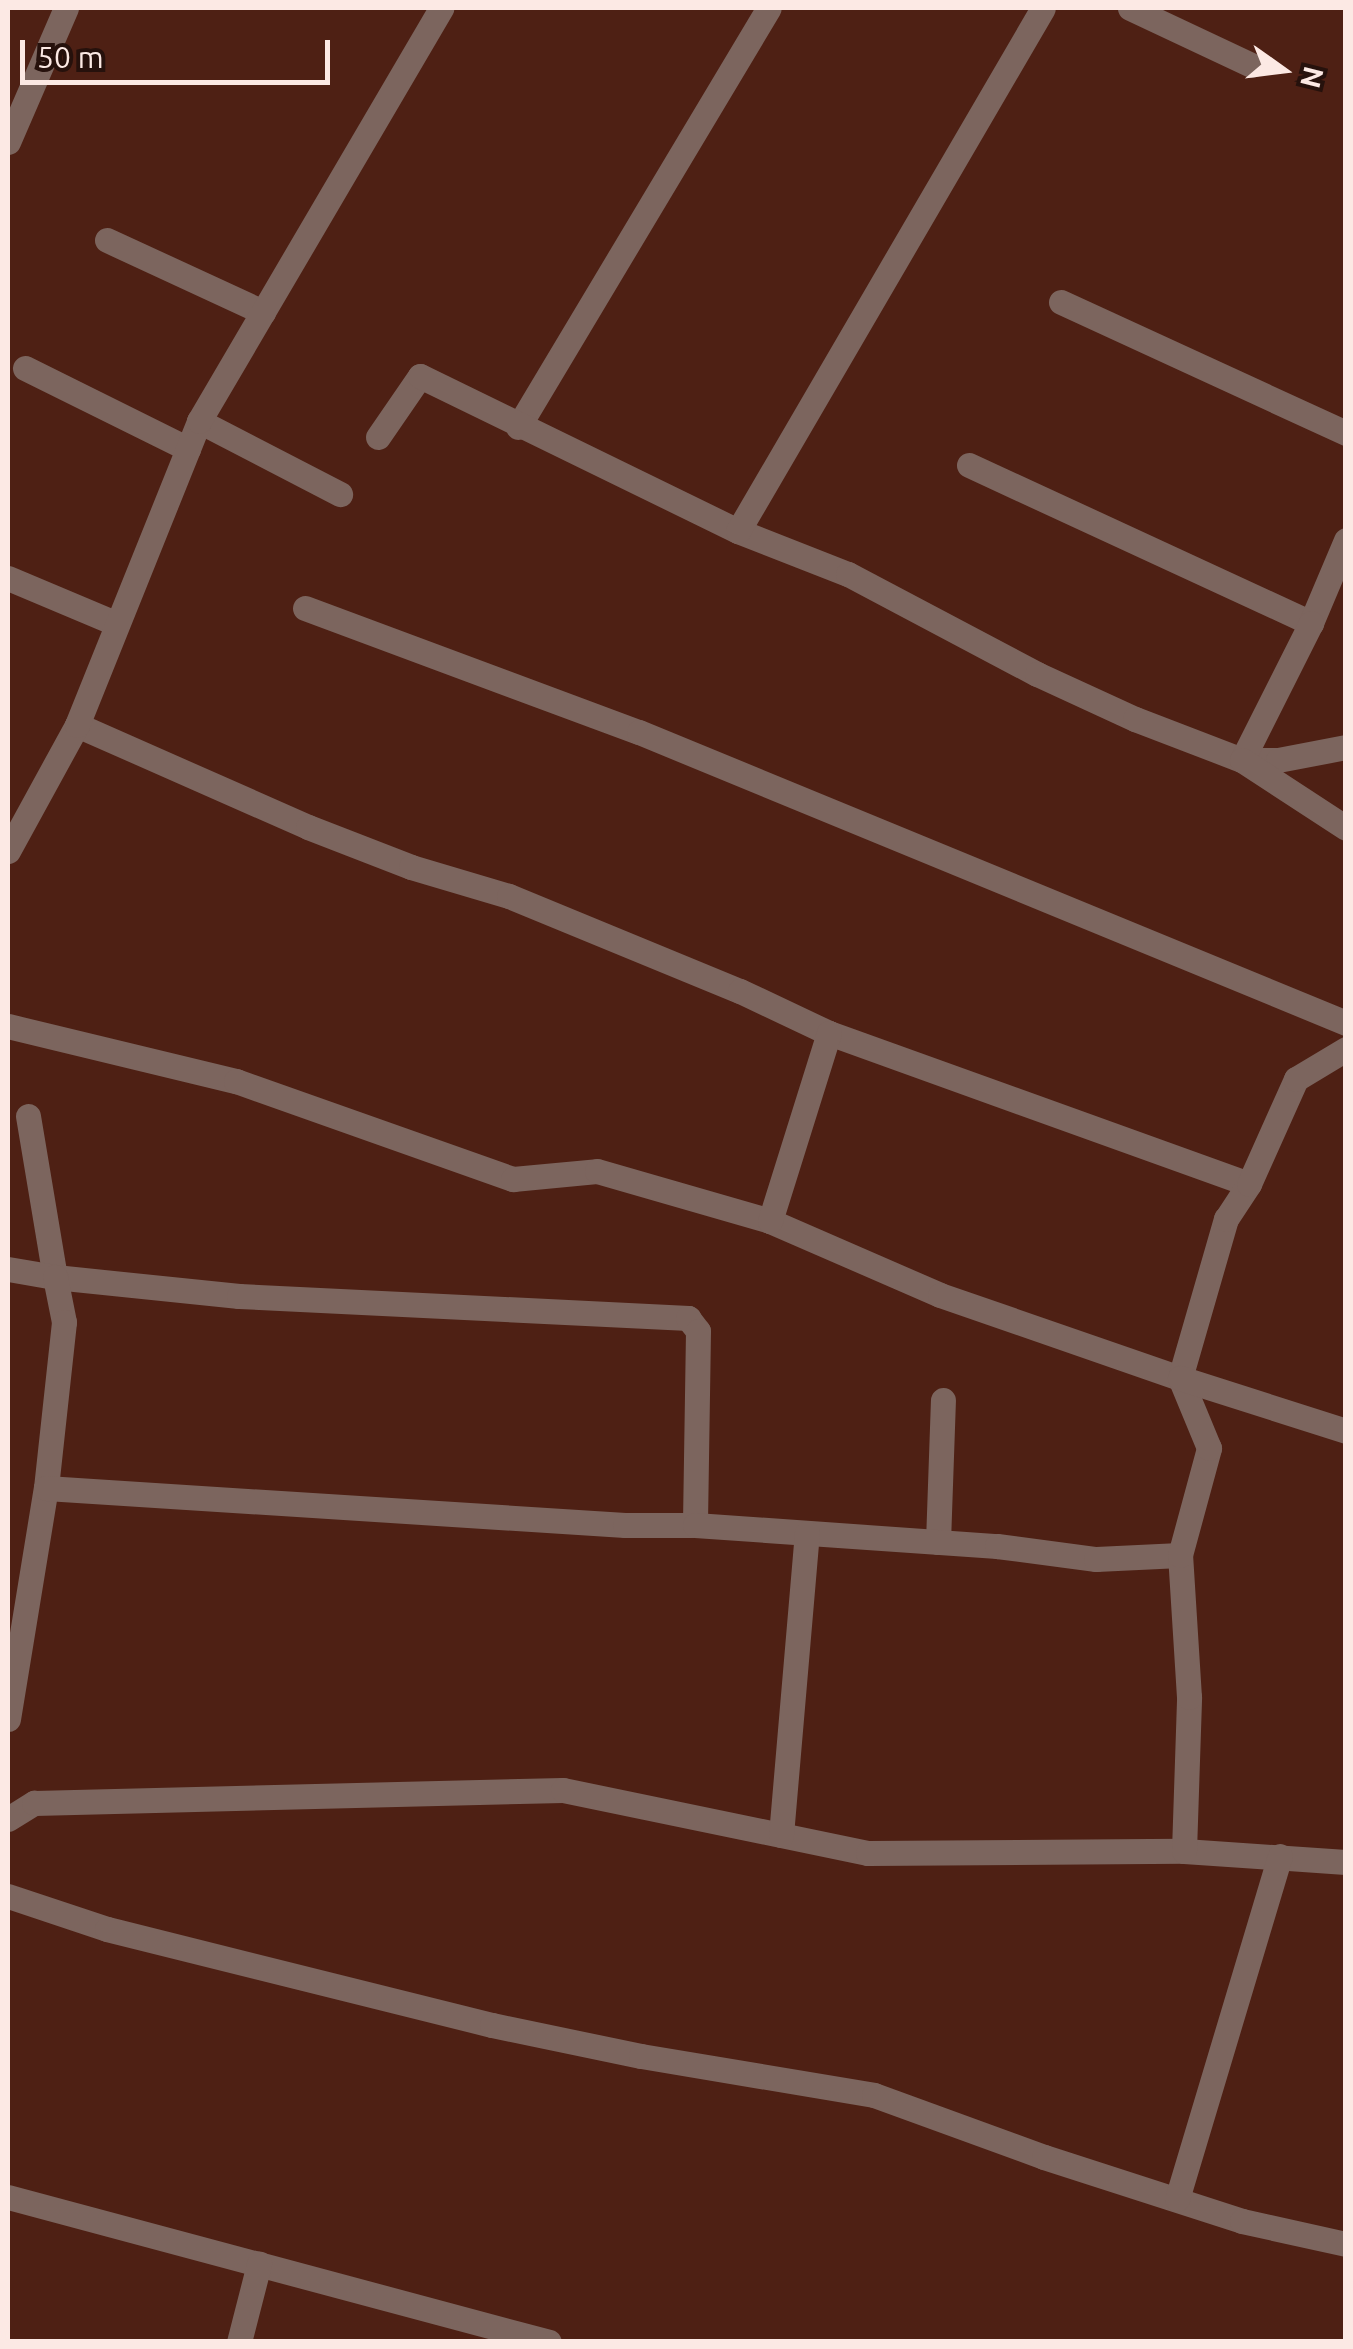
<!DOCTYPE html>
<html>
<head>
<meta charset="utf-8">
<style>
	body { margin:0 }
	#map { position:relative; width:1353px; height:2349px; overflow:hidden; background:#4e2014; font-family:Ubuntu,sans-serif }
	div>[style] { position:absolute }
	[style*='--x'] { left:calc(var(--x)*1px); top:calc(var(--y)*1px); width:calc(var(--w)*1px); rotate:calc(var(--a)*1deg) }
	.minor>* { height:25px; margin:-12.5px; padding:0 12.5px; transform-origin:12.5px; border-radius:12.5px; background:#7c655e }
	span { translate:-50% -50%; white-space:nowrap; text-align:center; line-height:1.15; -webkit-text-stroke:10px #26110c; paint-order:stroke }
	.frame { position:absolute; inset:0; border:10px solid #fce9e4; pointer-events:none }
	.north { position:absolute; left:1233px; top:20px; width:100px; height:100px; -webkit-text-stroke:8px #26110c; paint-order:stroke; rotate:104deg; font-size:28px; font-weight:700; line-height:40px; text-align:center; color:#fce9e4 }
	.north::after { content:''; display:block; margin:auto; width:35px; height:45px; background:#fce9e4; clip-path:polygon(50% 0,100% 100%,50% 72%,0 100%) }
	.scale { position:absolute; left:20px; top:40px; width:310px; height:45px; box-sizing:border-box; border:5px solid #fce9e4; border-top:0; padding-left:12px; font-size:30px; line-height:35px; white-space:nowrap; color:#fce9e4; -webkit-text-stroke:8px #26110c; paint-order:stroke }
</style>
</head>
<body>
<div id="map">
	<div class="minor">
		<div style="--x:1130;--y:8;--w:134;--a:25.2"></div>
		<div style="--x:8;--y:142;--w:146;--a:-66.6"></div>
		<div style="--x:107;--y:240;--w:172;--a:24.8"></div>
		<div style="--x:1061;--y:302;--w:314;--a:24.7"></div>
		<div style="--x:25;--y:368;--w:182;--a:26.4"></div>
		<div style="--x:199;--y:421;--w:159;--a:27.4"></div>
		<div style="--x:518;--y:427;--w:488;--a:-59.1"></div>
		<div style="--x:378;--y:437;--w:74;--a:-55.5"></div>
		<div style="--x:420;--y:376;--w:354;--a:26"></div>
		<div style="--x:738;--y:531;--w:118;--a:21.4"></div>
		<div style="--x:848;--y:574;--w:214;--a:27.9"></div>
		<div style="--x:1037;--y:674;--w:108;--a:24.7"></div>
		<div style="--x:1135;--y:719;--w:115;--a:21"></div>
		<div style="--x:1242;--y:760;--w:36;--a:0"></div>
		<div style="--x:1278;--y:760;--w:69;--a:-10.8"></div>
		<div style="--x:969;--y:465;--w:377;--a:24.8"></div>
		<div style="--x:738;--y:531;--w:605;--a:-59.75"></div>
		<div style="--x:1346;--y:540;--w:90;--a:112.9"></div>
		<div style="--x:1311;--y:623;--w:153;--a:116.7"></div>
		<div style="--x:1242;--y:760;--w:124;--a:33.2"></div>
		<div style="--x:8;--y:578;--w:116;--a:22.8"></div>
		<div style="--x:305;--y:608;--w:356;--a:20.4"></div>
		<div style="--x:639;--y:732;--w:765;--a:22.37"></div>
		<div style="--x:77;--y:725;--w:253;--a:23.8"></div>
		<div style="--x:308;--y:827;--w:110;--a:21.2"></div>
		<div style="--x:411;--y:867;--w:102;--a:16.5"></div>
		<div style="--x:509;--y:896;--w:250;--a:22.4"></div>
		<div style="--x:740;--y:991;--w:98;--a:25.3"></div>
		<div style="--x:829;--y:1033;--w:446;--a:19.8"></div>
		<div style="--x:8;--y:851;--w:144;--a:-61.3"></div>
		<div style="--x:77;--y:725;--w:328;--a:-68.1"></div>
		<div style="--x:199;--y:421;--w:479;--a:-59.6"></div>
		<div style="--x:8;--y:1026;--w:235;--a:13.6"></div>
		<div style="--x:236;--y:1081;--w:294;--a:19.5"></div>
		<div style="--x:513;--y:1179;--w:84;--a:-5.4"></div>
		<div style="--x:597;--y:1171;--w:180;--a:16.1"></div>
		<div style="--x:770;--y:1221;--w:185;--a:23.5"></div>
		<div style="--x:940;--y:1295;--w:254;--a:19.1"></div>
		<div style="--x:1180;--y:1378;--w:166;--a:-73.9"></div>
		<div style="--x:1226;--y:1219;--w:42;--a:-56.7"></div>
		<div style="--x:1249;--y:1184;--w:115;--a:-65.9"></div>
		<div style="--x:1296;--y:1079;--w:58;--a:-31"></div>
		<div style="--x:28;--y:1116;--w:163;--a:80.5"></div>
		<div style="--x:55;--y:1277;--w:185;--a:5.9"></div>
		<div style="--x:239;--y:1296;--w:450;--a:2.8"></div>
		<div style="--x:688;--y:1318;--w:16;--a:52"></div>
		<div style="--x:698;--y:1331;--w:194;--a:90.9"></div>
		<div style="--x:770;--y:1221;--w:197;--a:-72.6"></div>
		<div style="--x:8;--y:1269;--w:48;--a:9.7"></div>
		<div style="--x:55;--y:1277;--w:46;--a:78.7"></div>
		<div style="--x:64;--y:1322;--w:167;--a:96.2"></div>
		<div style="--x:938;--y:1542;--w:142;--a:-88"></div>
		<div style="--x:8;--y:1719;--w:234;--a:-80.7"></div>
		<div style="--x:46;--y:1488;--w:580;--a:3.66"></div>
		<div style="--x:625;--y:1525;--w:70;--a:0"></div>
		<div style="--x:695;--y:1525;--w:303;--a:4"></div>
		<div style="--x:997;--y:1546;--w:100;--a:7.5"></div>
		<div style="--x:1096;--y:1559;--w:84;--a:-2.7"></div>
		<div style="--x:8;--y:1819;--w:31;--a:-32"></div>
		<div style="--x:34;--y:1803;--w:529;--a:-1.41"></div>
		<div style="--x:563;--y:1790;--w:311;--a:11.7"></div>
		<div style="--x:868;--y:1853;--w:316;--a:-0.4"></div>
		<div style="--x:1184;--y:1851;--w:162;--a:3.9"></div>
		<div style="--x:781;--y:1835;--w:303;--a:-85.1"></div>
		<div style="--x:1184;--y:1851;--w:154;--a:-88.1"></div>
		<div style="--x:1189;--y:1697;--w:142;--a:-93.6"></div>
		<div style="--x:1180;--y:1555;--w:111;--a:-74.8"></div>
		<div style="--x:1209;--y:1448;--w:76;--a:-112.5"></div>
		<div style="--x:1180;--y:1378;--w:174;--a:17.7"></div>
		<div style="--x:8;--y:1896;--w:104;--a:18.4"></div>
		<div style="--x:107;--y:1929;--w:397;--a:14"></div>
		<div style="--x:492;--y:2025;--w:152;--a:11.8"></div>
		<div style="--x:641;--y:2056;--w:236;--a:9.5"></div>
		<div style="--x:874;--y:2095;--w:181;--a:20"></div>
		<div style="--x:1044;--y:2157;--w:208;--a:17.9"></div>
		<div style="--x:1242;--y:2221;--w:107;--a:12.5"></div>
		<div style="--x:8;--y:2197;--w:560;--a:15"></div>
		<div style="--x:1177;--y:2199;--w:358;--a:-73.3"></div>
		<div style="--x:239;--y:2342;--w:81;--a:-75.6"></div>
	</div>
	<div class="frame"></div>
	<div class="north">N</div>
	<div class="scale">50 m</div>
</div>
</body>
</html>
